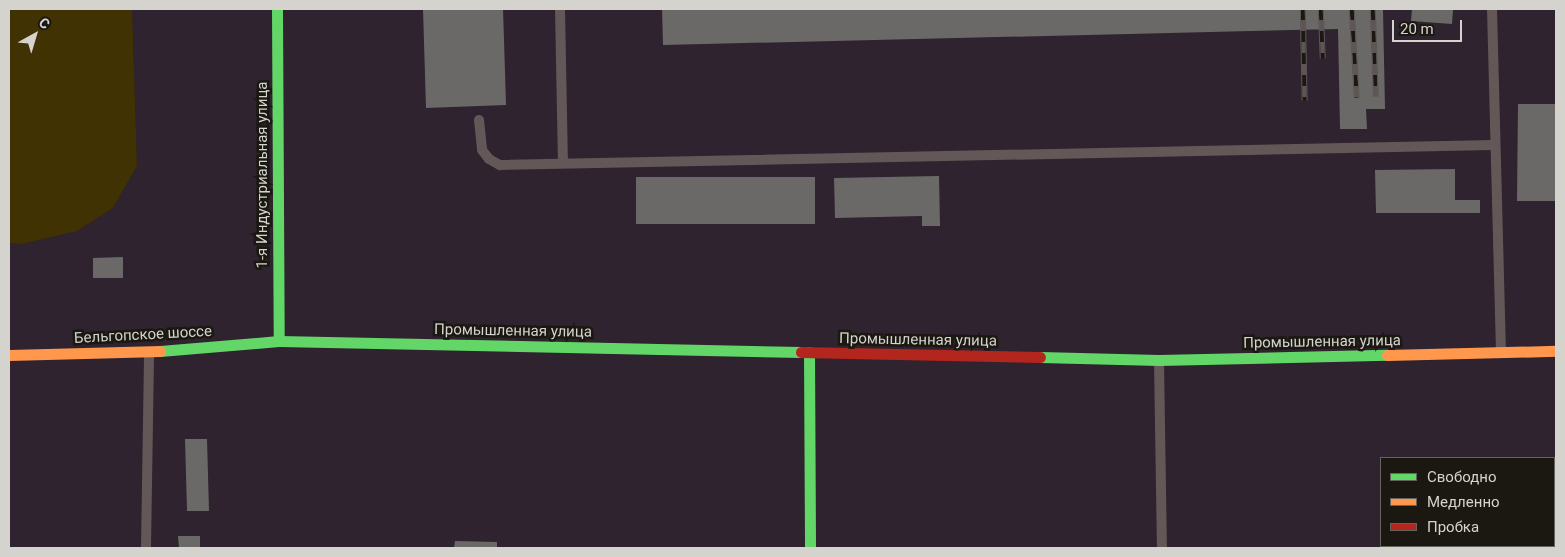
<!DOCTYPE html>
<html>
<head>
<meta charset="utf-8">
<style>
	body { margin:0 }
	#map { position:relative; width:1565px; height:557px; overflow:hidden; background:#22201c; font-family:Roboto,sans-serif }
	div>[style] { position:absolute }
	[style*='--x'] { left:calc(var(--x)*1px); top:calc(var(--y)*1px); width:calc(var(--w)*1px); rotate:calc(var(--a)*1deg) }
	.industrial>* { inset:0; background:#2e232e }
	.green>* { inset:0; background:#413204 }
	.building>* { inset:0; background:#6b6968 }
	.lane>* { height:10px; margin:-5px; padding:0 5px; transform-origin:5px; border-radius:5px; background:#645757 }
	.fast>* { height:11px; margin:-5.5px; padding:0 5.5px; transform-origin:5.5px; border-radius:5.5px; background:#63d668 }
	.slow>* { height:11px; margin:-5.5px; padding:0 5.5px; transform-origin:5.5px; border-radius:5.5px; background:#ff974d }
	.jam>* { height:11px; margin:-5.5px; padding:0 5.5px; transform-origin:5.5px; border-radius:5.5px; background:#b3261e }
	.rail>* { height:5.5px; margin-top:-2.75px; transform-origin:0; background:repeating-linear-gradient(90deg,#1a1811 0 11px,#5e5655 0 22px); box-sizing:border-box; border-block:1px solid #5e5655 }
	span { translate:-50% -50%; white-space:nowrap; text-align:center; line-height:1.15; -webkit-text-stroke:5px #1a1811; paint-order:stroke }
	.street-label { font-size:15px; color:#d5d3ce }
	.frame { position:absolute; inset:0; border:10px solid #d5d3ce; pointer-events:none }
	.legend { position:absolute; left:1380px; top:457px; width:175px; height:90px; box-sizing:border-box; background:#1a1811; border:1px solid #65635d; margin:0; padding:6px 9px; list-style:none; font-size:15px; color:#d5d3ce }
	.legend li { display:flex; align-items:center; gap:10px; height:25px }
	.legend b { width:25px; border:1px solid #65635d }
	.north { position:absolute; left:10px; top:10px; width:50px; height:50px; -webkit-text-stroke:4px #1a1811; paint-order:stroke; rotate:39deg; font-size:14px; font-weight:700; line-height:20px; text-align:center; color:#d5d3ce }
	.north::after { content:''; display:block; margin:auto; width:18px; height:22px; background:#d5d3ce; clip-path:polygon(50% 0,100% 100%,50% 72%,0 100%) }
	.scale { position:absolute; left:1392px; top:20px; width:70px; height:22px; box-sizing:border-box; border:2px solid #d5d3ce; border-top:0; padding-left:6px; font-size:15px; line-height:18px; white-space:nowrap; color:#d5d3ce; -webkit-text-stroke:4px #1a1811; paint-order:stroke }
</style>
</head>
<body>
<div id="map">
	<div class="industrial">
		<div style="clip-path:polygon(evenodd,132px 9px,1556px 9px,1556px 548px,9px 548px,9px 243px,22px 244px,77px 231px,113px 208px,137px 166px,132px 9px,1381px 458px,1554px 458px,1554px 546px,1381px 546px,1381px 458px)"></div>
	</div>
	<div class="green">
		<div style="clip-path:polygon(9px 9px,132px 9px,137px 166px,113px 208px,77px 231px,22px 244px,9px 243px)"></div>
	</div>
	<div class="building">
		<div style="clip-path:polygon(423px 9px,503px 9px,506px 105px,426px 108px)"></div>
		<div style="clip-path:polygon(662px 9px,1383px 9px,1385px 109px,1366px 109px,1367px 129px,1340px 129px,1338px 29px,663px 45px)"></div>
		<div style="clip-path:polygon(1412px 9px,1453px 9px,1452px 24px,1411px 21px)"></div>
		<div style="clip-path:polygon(1518px 104px,1556px 104px,1556px 201px,1517px 201px)"></div>
		<div style="clip-path:polygon(1455px 169px,1455px 200px,1480px 200px,1480px 213px,1376px 213px,1375px 170px)"></div>
		<div style="clip-path:polygon(939px 176px,940px 226px,922px 226px,922px 216px,835px 218px,834px 178px)"></div>
		<div style="clip-path:polygon(636px 177px,815px 177px,815px 224px,636px 224px)"></div>
		<div style="clip-path:polygon(123px 257px,123px 278px,93px 278px,93px 258px)"></div>
		<div style="clip-path:polygon(185px 439px,207px 439px,209px 511px,187px 511px)"></div>
		<div style="clip-path:polygon(178px 536px,200px 536px,200px 548px,179px 548px)"></div>
		<div style="clip-path:polygon(455px 541px,497px 542px,497px 548px,454px 548px)"></div>
	</div>
	<div class="lane">
		<div style="--x:560;--y:9;--w:154;--a:88.9"></div>
		<div style="--x:1492;--y:9;--w:341;--a:88.5"></div>
		<div style="--x:479;--y:120;--w:30;--a:84"></div>
		<div style="--x:482;--y:150;--w:11;--a:52"></div>
		<div style="--x:489;--y:159;--w:13;--a:29"></div>
		<div style="--x:500;--y:165;--w:994;--a:-1.15"></div>
		<div style="--x:1159;--y:361;--w:187;--a:89.1"></div>
		<div style="--x:146;--y:548;--w:195;--a:-89.1"></div>
	</div>
	<div class="fast">
		<div style="--x:277;--y:9;--w:332;--a:89.7"></div>
		<div style="--x:160;--y:351;--w:119;--a:-4.8"></div>
		<div style="--x:279;--y:341;--w:522;--a:1.21"></div>
		<div style="--x:809;--y:352;--w:196;--a:89.7"></div>
		<div style="--x:1040;--y:357;--w:119;--a:1.4"></div>
		<div style="--x:1159;--y:360;--w:228;--a:-1.3"></div>
	</div>
	<div class="slow">
		<div style="--x:9;--y:355;--w:151;--a:-1.5"></div>
		<div style="--x:1387;--y:355;--w:169;--a:-1.4"></div>
	</div>
	<div class="jam">
		<div style="--x:801;--y:352;--w:239;--a:1.2"></div>
	</div>
	<div class="rail">
		<div style="--x:1303;--y:9;--w:92;--a:88.8"></div>
		<div style="--x:1321;--y:9;--w:50;--a:87.7"></div>
		<div style="--x:1352;--y:9;--w:89;--a:86.8"></div>
		<div style="--x:1373;--y:9;--w:88;--a:88"></div>
	</div>
	<div class="street-label">
		<span style="left:263px;top:175px;rotate:-90deg">1-я Индустриальная улица</span>
		<span style="left:513px;top:331px;rotate:1deg">Промышленная улица</span>
		<span style="left:143px;top:335px;rotate:-3deg">Бельгопское шоссе</span>
		<span style="left:918px;top:340px;rotate:1deg">Промышленная улица</span>
		<span style="left:1322px;top:342px;rotate:-1deg">Промышленная улица</span>
	</div>
	<div class="frame"></div>
	<ul class="legend">
	<li><b style="height:6px;background:#63d668"></b>Свободно</li>
	<li><b style="height:6px;background:#ff974d"></b>Медленно</li>
	<li><b style="height:6px;background:#b3261e"></b>Пробка</li>
	</ul>
	<div class="north">С</div>
	<div class="scale">20 m</div>
</div>
</body>
</html>
